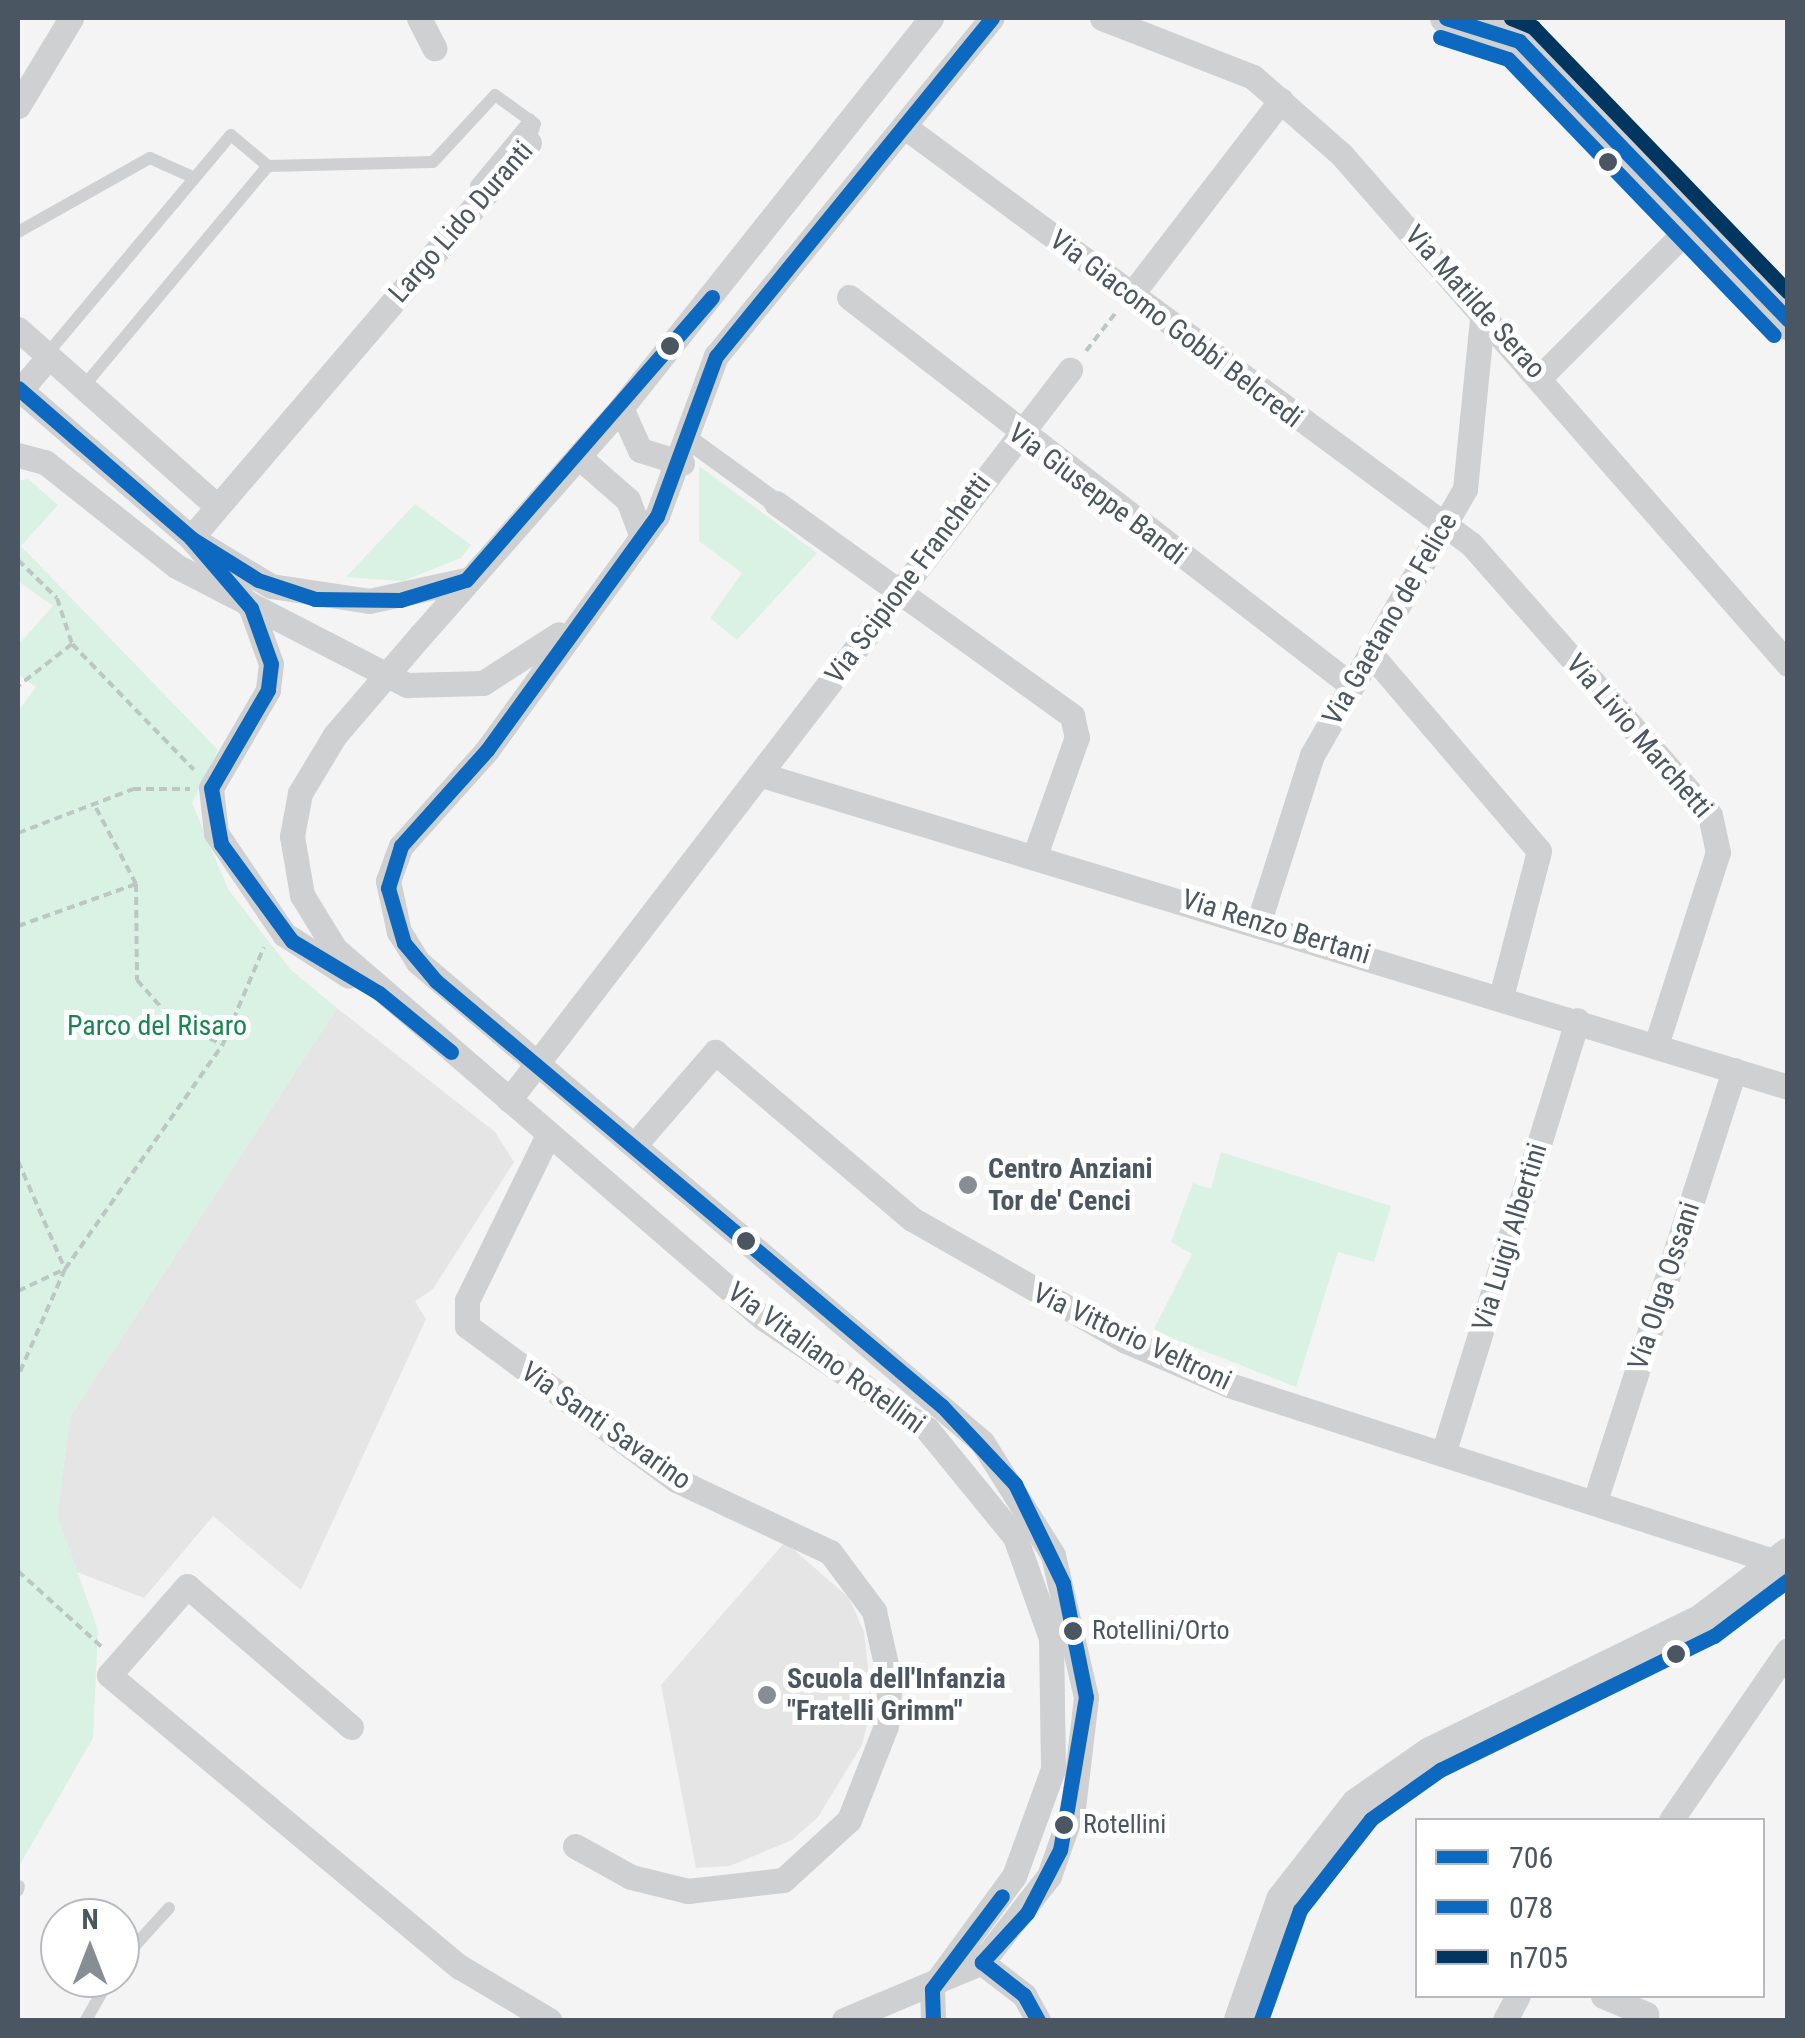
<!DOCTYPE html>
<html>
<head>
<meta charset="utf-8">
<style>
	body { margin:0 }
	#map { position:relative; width:1805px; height:2038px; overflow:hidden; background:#f4f4f4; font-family:"Roboto Condensed",sans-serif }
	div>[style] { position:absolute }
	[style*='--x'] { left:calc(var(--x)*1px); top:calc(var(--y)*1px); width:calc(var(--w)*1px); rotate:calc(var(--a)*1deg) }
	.education>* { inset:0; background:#e6e5e6 }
	.green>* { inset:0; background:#d9f2e3 }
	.path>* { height:4px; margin-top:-2px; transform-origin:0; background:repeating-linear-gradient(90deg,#bcc7c4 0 8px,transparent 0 13px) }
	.service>* { height:12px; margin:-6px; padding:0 6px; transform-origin:6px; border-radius:6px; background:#ced0d2 }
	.pedestrian>* { height:20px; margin:-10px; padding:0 10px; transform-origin:10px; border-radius:10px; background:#ced0d2 }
	.minor>* { height:25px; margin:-12.5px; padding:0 12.5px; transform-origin:12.5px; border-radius:12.5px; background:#ced0d2 }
	.tertiary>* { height:32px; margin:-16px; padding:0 16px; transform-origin:16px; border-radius:16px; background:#ced0d2 }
	.secondary>* { height:38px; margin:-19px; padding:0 19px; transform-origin:19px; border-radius:19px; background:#ced0d4 }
	.minor-bridge>* { height:25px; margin:-12.5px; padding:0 12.5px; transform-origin:12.5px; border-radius:12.5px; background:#ced0d2 }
	.bus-1>* { height:15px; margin:-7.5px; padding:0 7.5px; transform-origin:7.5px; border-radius:7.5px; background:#0c69bf }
	.bus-2>* { height:15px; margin:-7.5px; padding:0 7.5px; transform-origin:7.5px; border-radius:7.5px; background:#0c69bf }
	.bus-3>* { height:15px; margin:-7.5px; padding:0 7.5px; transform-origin:7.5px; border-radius:7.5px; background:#00365f }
	.dots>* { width:28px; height:28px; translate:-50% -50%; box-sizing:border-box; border:5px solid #fff; border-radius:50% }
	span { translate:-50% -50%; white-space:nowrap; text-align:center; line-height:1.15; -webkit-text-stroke:10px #fff; paint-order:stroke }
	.bus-label { font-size:26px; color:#4a5661 }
	.left { translate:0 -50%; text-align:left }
	.street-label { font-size:28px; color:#4a5661 }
	.park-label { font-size:28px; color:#17864f }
	.poi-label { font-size:28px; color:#4a5661; font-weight:700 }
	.frame { position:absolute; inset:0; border:20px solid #4a5661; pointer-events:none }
	.legend { position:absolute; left:1415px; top:1818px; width:350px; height:180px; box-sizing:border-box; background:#fff; border:2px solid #b7bbc0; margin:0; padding:12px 18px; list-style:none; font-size:30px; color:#4a5661 }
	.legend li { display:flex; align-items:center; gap:20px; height:50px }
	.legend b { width:50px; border:2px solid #b7bbc0 }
	.north { position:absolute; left:40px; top:1898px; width:100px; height:100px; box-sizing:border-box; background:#fff; border:2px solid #b7bbc0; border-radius:50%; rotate:0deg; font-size:28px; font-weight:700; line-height:40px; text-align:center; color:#4a5661 }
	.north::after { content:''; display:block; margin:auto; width:35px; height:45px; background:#868d94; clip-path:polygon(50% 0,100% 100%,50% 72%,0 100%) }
</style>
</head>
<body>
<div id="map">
	<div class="education">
		<div style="clip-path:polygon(337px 1008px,495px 1132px,514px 1162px,433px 1289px,415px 1301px,426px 1319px,301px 1590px,213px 1516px,144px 1598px,77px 1572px,57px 1515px,70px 1417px)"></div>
		<div style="clip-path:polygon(785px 1542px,849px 1598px,864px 1632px,872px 1705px,862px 1745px,818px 1817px,792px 1840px,730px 1866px,696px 1868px,661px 1685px)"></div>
	</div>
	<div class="green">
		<div style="clip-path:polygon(699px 466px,817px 553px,737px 640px,710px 618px,742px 573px,699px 541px)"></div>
		<div style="clip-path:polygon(28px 479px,58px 505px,21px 546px,218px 750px,192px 803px,228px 889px,291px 970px,337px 1008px,70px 1417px,57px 1514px,98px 1630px,93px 1738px,18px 1868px,18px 711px,36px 687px,18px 674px,18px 645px,53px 606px,18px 581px,18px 481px)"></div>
		<div style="clip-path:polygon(415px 504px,471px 545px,461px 558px,403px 581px,346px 577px)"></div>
		<div style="clip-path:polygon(1221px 1152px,1391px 1206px,1374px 1262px,1338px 1252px,1296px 1387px,1153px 1331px,1192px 1254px,1171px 1242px,1193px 1183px,1211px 1189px)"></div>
	</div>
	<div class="path">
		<div style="--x:1086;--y:351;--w:51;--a:-52.2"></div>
		<div style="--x:18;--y:560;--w:54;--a:44.3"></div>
		<div style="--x:57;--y:598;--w:48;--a:71.9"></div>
		<div style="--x:72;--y:644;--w:68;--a:142.1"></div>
		<div style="--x:72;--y:644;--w:175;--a:45.9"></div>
		<div style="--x:18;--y:833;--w:123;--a:-20.9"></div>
		<div style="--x:133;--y:789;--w:57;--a:0"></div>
		<div style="--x:136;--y:884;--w:96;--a:89.4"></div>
		<div style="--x:137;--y:980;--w:56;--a:48.6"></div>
		<div style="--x:174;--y:1022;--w:53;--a:24.6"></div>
		<div style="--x:18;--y:926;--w:125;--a:-19.6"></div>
		<div style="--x:136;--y:884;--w:90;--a:-117.7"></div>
		<div style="--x:18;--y:1161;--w:118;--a:66.5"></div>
		<div style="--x:65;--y:1269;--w:117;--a:113.7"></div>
		<div style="--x:18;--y:1291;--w:52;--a:-25.1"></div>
		<div style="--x:65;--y:1269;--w:275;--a:-54.9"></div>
		<div style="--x:223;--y:1044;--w:105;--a:-67.1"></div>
		<div style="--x:18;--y:1571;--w:115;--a:42.2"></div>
	</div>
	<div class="service">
		<div style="--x:476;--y:185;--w:85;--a:-50.3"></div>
		<div style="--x:18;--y:232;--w:151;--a:-29.3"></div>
		<div style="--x:150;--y:158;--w:44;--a:24.2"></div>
		<div style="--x:47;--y:354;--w:286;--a:-50"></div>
		<div style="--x:231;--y:135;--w:48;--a:40"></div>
		<div style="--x:83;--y:387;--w:288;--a:-50.1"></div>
		<div style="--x:268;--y:166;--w:165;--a:-1.4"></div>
		<div style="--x:433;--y:162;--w:91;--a:-47.2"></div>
		<div style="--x:495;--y:95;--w:49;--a:35.9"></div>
		<div style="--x:535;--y:124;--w:20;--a:108"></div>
		<div style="--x:18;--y:1890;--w:4;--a:-76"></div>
		<div style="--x:120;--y:1962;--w:73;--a:-47.8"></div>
		<div style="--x:86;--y:2020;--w:48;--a:-60.3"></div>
	</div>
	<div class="pedestrian">
		<div style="--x:688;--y:439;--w:109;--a:36"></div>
	</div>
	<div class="minor">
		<div style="--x:419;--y:18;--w:34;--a:63"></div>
		<div style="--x:1102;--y:18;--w:162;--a:21.3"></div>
		<div style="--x:1253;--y:77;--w:117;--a:41.2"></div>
		<div style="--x:1341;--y:154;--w:678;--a:48.77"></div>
		<div style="--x:18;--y:106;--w:103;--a:-58.9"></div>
		<div style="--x:909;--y:130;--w:698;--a:36.38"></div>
		<div style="--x:1471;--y:544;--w:361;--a:48.6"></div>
		<div style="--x:1710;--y:815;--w:38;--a:78"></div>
		<div style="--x:1718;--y:852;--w:203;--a:107.8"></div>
		<div style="--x:1131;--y:295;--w:246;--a:-52.4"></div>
		<div style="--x:849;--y:297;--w:634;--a:37.7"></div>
		<div style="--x:18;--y:329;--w:266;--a:41.7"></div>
		<div style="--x:1542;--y:375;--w:212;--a:-45"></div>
		<div style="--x:18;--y:388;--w:229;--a:40.9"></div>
		<div style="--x:191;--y:538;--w:93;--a:31"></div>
		<div style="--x:271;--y:586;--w:99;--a:8.7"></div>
		<div style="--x:369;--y:601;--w:99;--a:-12.2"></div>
		<div style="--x:621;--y:408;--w:46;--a:65.7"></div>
		<div style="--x:640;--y:450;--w:44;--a:17.2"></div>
		<div style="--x:18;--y:455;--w:28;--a:15"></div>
		<div style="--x:45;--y:462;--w:167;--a:38.4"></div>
		<div style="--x:176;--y:566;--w:260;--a:27.3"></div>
		<div style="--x:407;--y:685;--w:76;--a:-1.5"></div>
		<div style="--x:483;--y:683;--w:90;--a:-32.8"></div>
		<div style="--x:579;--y:457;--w:65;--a:41.3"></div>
		<div style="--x:628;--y:500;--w:39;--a:69"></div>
		<div style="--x:776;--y:503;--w:365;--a:35.7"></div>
		<div style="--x:1072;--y:716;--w:22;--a:77"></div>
		<div style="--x:1077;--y:737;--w:125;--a:109.6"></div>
		<div style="--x:191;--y:538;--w:92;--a:49.4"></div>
		<div style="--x:251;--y:608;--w:59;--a:70.3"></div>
		<div style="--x:271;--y:664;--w:26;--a:97"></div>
		<div style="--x:268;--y:690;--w:113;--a:120.2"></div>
		<div style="--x:211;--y:788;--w:45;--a:83.7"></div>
		<div style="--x:216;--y:833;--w:122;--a:56"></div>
		<div style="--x:284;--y:934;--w:77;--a:32.9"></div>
		<div style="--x:191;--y:538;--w:520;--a:-49.45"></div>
		<div style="--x:420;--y:636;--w:304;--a:-48.6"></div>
		<div style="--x:621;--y:408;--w:498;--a:-51.5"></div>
		<div style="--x:1370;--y:653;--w:260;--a:49.5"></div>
		<div style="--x:1539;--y:851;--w:151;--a:104.6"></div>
		<div style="--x:335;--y:735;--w:68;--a:121.1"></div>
		<div style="--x:300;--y:793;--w:44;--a:100.5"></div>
		<div style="--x:292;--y:836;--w:60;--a:80.4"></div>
		<div style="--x:302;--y:895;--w:63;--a:58.6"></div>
		<div style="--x:335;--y:949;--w:565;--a:40.77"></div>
		<div style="--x:763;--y:1318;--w:198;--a:34.1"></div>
		<div style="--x:927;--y:1429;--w:139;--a:50.8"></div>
		<div style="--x:1015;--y:1537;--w:107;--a:70.4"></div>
		<div style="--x:1051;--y:1638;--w:131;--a:89.1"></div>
		<div style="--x:1053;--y:1769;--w:114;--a:110"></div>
		<div style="--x:1014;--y:1876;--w:135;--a:126.3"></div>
		<div style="--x:762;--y:775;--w:1072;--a:16.91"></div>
		<div style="--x:1259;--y:921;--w:174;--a:-72.3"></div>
		<div style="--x:1312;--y:755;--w:307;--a:-60.1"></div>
		<div style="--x:1465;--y:489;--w:180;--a:-84.3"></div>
		<div style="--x:509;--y:1100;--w:921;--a:-52.46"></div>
		<div style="--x:548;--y:1135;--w:184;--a:116.1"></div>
		<div style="--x:467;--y:1300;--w:26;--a:90"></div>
		<div style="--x:467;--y:1326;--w:260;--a:36.4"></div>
		<div style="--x:676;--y:1480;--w:170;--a:25.1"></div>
		<div style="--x:830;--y:1552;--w:74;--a:53.3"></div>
		<div style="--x:874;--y:1611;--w:73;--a:77.3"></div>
		<div style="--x:890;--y:1682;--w:44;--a:95.2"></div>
		<div style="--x:886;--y:1726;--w:101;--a:111.5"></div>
		<div style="--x:849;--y:1820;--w:89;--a:137.7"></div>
		<div style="--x:783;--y:1880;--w:96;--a:173.4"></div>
		<div style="--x:688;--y:1891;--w:59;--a:-166.2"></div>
		<div style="--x:631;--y:1877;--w:64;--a:-151"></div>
		<div style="--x:638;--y:1141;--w:118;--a:-49.1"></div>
		<div style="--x:715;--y:1052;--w:258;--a:40.3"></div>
		<div style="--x:912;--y:1219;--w:246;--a:29.7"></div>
		<div style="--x:1126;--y:1341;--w:112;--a:23.1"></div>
		<div style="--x:1229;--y:1385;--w:578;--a:17.93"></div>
		<div style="--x:1779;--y:1563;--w:19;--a:62"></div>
		<div style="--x:1443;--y:1454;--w:454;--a:-72.8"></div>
		<div style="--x:1595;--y:1501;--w:453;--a:-72.1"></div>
		<div style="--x:351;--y:1727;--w:216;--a:-139.3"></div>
		<div style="--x:187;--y:1586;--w:118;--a:131.2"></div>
		<div style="--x:109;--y:1675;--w:457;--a:39.8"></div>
		<div style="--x:460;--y:1967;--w:104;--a:30.8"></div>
		<div style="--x:1671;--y:1820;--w:206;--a:-55.5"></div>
		<div style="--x:972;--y:1955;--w:66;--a:37.6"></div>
		<div style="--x:1024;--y:1995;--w:29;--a:61"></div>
		<div style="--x:932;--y:1989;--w:31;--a:88"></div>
		<div style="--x:1603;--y:1996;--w:47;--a:22.7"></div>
		<div style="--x:844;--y:2020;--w:150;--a:-22.8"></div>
		<div style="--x:982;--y:1962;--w:109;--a:-52.1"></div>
		<div style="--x:1049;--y:1876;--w:72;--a:-70.6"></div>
		<div style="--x:1073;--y:1808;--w:112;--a:-83.3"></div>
		<div style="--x:1086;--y:1697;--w:146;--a:-103.1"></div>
		<div style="--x:1053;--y:1555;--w:133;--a:-122.1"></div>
		<div style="--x:982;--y:1442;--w:741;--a:-139.6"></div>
		<div style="--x:418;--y:962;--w:36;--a:-122"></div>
		<div style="--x:399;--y:932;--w:52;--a:-102.2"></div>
		<div style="--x:388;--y:881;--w:37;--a:-70"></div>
		<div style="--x:401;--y:846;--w:129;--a:-48.1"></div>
		<div style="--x:487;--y:750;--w:289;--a:-54"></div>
		<div style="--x:657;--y:516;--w:171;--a:-69.8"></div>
		<div style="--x:716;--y:356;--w:436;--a:-50.8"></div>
		<div style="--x:1505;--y:2020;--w:27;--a:-62"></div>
	</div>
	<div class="tertiary">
		<div style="--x:1446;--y:18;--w:77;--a:17.5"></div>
		<div style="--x:1240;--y:2020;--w:127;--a:-70.7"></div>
		<div style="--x:1282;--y:1900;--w:122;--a:-52"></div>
		<div style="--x:1357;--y:1804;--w:89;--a:-34.9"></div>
		<div style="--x:1430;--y:1753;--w:304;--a:-26.1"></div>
		<div style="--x:1703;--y:1619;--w:107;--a:-37.4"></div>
	</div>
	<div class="secondary">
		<div style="--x:1497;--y:18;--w:420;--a:46.2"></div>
	</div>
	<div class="minor-bridge">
		<div style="--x:18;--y:393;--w:33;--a:-50"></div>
		<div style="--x:335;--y:735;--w:130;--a:-49.4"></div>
	</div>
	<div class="bus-1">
		<div style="--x:992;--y:18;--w:436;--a:129.2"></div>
		<div style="--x:716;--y:356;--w:171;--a:110.2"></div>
		<div style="--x:657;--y:516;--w:289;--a:126"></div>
		<div style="--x:487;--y:750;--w:129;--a:131.9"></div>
		<div style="--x:401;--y:846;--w:44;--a:107.2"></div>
		<div style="--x:388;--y:888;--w:57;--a:73.8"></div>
		<div style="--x:404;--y:943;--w:50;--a:49.9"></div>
		<div style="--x:436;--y:981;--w:661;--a:40.03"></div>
		<div style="--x:942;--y:1406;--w:107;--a:46.9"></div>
		<div style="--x:1015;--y:1484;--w:110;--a:64.1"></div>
		<div style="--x:1063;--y:1583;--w:116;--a:78.6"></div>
		<div style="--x:1086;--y:1697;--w:155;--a:99.6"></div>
		<div style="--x:1060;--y:1850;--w:71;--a:117.6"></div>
		<div style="--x:1027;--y:1913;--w:67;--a:132.6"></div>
		<div style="--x:982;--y:1962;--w:53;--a:38.2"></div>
		<div style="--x:1024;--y:1995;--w:29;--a:61"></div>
		<div style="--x:1446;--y:18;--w:77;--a:17.5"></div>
		<div style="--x:1519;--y:41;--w:388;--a:46"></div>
		<div style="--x:18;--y:388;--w:229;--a:40.9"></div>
		<div style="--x:191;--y:538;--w:79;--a:32.1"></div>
		<div style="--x:258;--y:580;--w:60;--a:18.4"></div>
		<div style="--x:315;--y:599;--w:85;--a:0.7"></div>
		<div style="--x:400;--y:600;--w:69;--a:-16.9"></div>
		<div style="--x:466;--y:580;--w:375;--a:-49"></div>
		<div style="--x:191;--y:538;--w:92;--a:49.4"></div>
		<div style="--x:251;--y:608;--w:59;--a:70.3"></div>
		<div style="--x:271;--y:664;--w:26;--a:97"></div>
		<div style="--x:268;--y:690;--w:113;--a:120.2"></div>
		<div style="--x:211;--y:788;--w:57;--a:79.9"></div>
		<div style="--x:221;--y:844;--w:120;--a:53.8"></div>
		<div style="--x:292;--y:941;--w:101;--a:30.9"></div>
		<div style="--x:379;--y:993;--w:93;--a:39.3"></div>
		<div style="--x:933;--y:2020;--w:31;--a:-92"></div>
		<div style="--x:932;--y:1989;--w:116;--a:-53"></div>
	</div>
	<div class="bus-2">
		<div style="--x:1440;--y:37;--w:71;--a:17.9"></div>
		<div style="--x:1508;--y:59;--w:383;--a:46.1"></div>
		<div style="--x:1261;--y:2020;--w:117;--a:-70.5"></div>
		<div style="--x:1300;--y:1910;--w:115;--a:-52"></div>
		<div style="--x:1371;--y:1819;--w:85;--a:-35.4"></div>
		<div style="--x:1440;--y:1770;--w:305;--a:-26.1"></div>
		<div style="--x:1714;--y:1636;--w:93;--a:-37.1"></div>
	</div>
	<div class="bus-3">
		<div style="--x:1511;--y:18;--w:24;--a:22"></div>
		<div style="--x:1533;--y:27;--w:368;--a:46.1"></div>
	</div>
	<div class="dots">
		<div style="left:1608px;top:162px;background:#4a5661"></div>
		<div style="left:670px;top:346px;background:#4a5661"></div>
		<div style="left:968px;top:1185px;background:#868d94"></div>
		<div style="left:746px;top:1241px;background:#4a5661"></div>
		<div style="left:1073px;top:1631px;background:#4a5661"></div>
		<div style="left:1676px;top:1654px;background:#4a5661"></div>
		<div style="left:767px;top:1695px;background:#868d94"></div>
		<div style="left:1064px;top:1825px;background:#4a5661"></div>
	</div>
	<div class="bus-label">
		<span class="left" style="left:1092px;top:1631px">Rotellini/Orto</span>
		<span class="left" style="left:1083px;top:1825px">Rotellini</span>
	</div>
	<div class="street-label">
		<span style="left:461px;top:222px;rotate:-49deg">Largo Lido Duranti</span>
		<span style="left:1475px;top:302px;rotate:48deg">Via Matilde Serao</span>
		<span style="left:1176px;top:329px;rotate:37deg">Via Giacomo Gobbi Belcredi</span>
		<span style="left:1097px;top:494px;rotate:37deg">Via Giuseppe Bandi</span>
		<span style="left:908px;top:579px;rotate:-53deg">Via Scipione Franchetti</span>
		<span style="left:1390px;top:619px;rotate:-60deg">Via Gaetano de Felice</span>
		<span style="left:1639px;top:736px;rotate:49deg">Via Livio Marchetti</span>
		<span style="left:1276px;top:927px;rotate:17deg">Via Renzo Bertani</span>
		<span style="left:1510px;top:1237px;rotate:-73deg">Via Luigi Albertini</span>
		<span style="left:1664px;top:1286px;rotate:-72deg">Via Olga Ossani</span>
		<span style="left:1132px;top:1337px;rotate:25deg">Via Vittorio Veltroni</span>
		<span style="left:826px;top:1358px;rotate:36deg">Via Vitaliano Rotellini</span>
		<span style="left:606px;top:1426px;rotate:35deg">Via Santi Savarino</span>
	</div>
	<div class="park-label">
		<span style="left:157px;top:1026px">Parco del Risaro</span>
	</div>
	<div class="poi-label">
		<span class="left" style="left:988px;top:1185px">Centro Anziani<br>Tor de' Cenci</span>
		<span class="left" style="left:787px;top:1695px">Scuola dell'Infanzia<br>"Fratelli Grimm"</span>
	</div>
	<div class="frame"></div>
	<ul class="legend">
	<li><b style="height:12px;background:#0c69bf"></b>706</li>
	<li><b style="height:12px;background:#0c69bf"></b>078</li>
	<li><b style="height:12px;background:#00365f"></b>n705</li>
	</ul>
	<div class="north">N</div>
</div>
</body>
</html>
